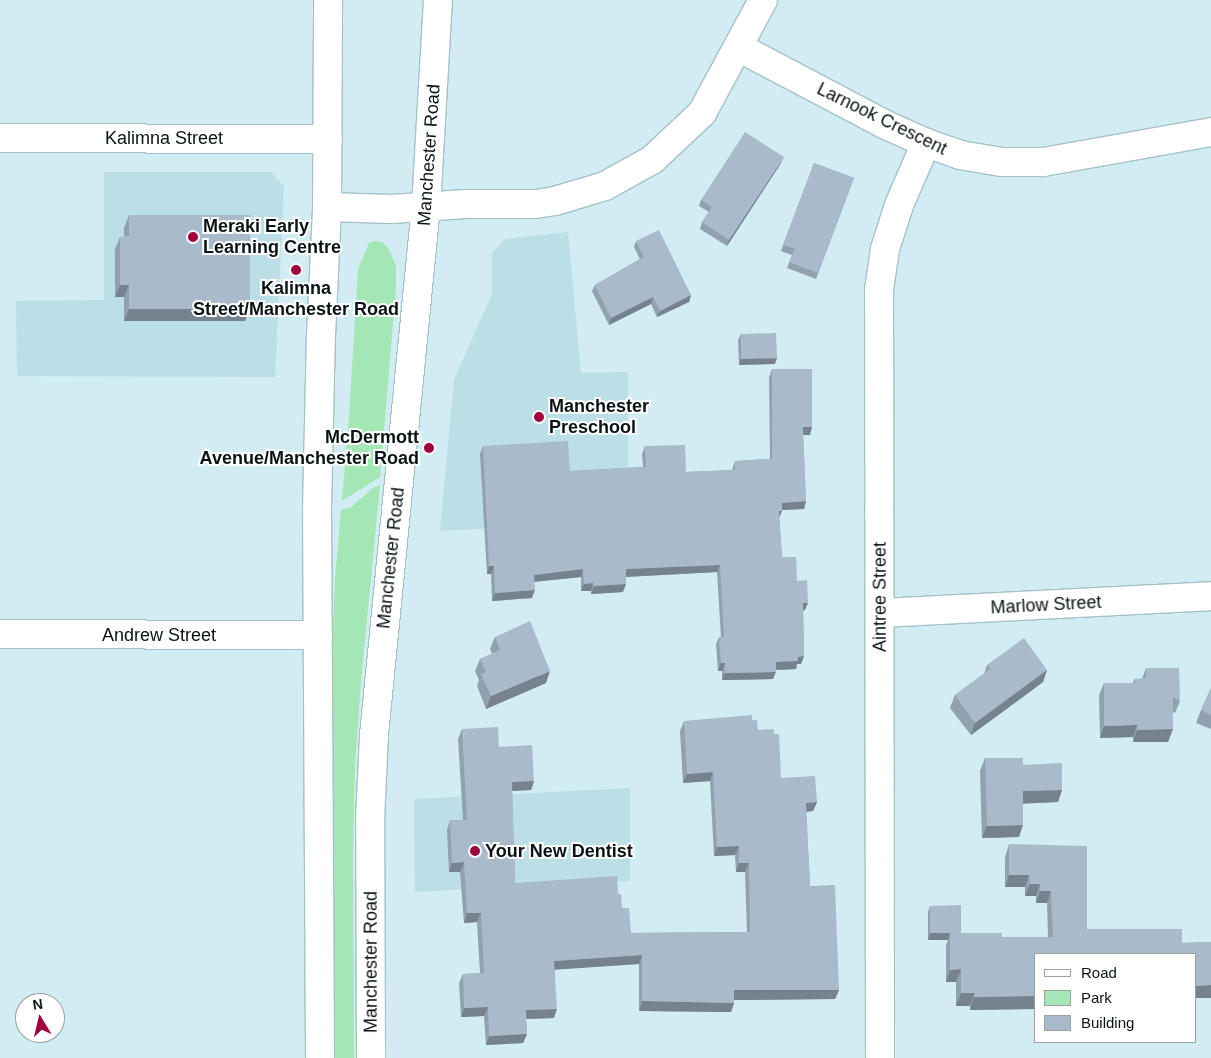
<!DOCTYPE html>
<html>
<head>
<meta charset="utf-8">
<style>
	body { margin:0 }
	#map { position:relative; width:1211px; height:1058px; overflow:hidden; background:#d1ecf3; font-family:Helvetica,sans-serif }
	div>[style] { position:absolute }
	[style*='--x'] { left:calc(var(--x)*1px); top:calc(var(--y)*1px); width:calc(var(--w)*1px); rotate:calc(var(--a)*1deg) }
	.built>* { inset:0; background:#bcdee7 }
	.green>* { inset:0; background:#a4e7b4 }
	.roads { filter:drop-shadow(1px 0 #a6c0c7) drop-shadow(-1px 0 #a6c0c7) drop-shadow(0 1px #a6c0c7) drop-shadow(0 -1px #a6c0c7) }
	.minor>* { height:28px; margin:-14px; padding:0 14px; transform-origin:14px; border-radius:14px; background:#fff }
	.secondary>* { height:28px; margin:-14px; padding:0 14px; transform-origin:14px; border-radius:14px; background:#fff }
	.wall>* { inset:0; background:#91a1af }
	.shaded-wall>* { inset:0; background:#76838e }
	.building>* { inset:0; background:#a9bbcb }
	.dots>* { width:14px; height:14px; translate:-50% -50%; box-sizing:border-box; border:2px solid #fff; border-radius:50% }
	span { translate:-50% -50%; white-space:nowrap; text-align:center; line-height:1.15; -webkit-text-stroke:4px #fff; paint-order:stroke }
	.street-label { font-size:18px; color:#091214 }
	.poi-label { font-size:18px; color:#091214; font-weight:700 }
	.left { translate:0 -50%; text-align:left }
	.right { translate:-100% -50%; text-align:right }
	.legend { position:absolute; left:1034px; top:953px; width:162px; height:90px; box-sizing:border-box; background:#fff; border:1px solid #9da0a1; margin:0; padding:6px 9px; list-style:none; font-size:15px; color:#091214 }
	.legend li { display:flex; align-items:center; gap:10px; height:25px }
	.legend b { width:25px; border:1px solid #9da0a1 }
	.north { position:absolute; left:15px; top:993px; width:50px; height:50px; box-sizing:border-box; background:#fff; border:1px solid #9da0a1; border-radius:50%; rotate:351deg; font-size:14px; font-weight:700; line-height:20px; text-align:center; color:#091214 }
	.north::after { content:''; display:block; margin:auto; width:18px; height:22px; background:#a0013d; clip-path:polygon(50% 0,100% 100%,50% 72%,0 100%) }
</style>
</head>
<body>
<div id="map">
	<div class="built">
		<div style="clip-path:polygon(104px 172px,271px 172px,284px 186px,275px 377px,17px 376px,16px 301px,104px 300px)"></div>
		<div style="clip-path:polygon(568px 232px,581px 373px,628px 372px,628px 521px,440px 531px,454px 380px,492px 294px,492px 253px,505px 239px)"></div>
		<div style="clip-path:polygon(630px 788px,630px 881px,415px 892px,414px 799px)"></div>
	</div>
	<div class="green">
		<div style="clip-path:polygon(375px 241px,382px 242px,389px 249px,396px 266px,396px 289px,380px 477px,342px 501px,349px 417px,358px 269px,369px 243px)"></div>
		<div style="clip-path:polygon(380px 485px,361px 681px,355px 766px,353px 847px,354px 1058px,333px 1058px,333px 627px,335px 578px,341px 510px,351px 507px,373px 488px)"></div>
	</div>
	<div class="roads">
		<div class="minor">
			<div style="--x:738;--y:47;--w:167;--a:27.8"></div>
			<div style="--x:886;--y:125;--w:44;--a:24.2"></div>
			<div style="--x:926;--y:143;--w:36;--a:19"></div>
			<div style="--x:960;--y:155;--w:43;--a:9.5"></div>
			<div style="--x:1002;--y:162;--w:41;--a:0"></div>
			<div style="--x:1043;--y:162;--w:171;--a:-10.1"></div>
			<div style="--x:0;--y:138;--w:328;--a:0.2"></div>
			<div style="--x:327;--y:207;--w:65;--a:1.8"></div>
			<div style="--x:392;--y:209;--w:73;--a:-3.9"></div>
			<div style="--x:465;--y:204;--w:71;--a:0"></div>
			<div style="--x:536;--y:204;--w:19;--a:-9"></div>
			<div style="--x:555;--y:201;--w:52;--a:-16.7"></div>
			<div style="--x:605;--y:186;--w:54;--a:-29"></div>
			<div style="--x:652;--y:160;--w:69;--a:-43.2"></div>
			<div style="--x:702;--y:113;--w:128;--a:-61.6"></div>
			<div style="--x:880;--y:613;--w:331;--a:-2.9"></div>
			<div style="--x:0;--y:634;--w:318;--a:0.2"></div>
			<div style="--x:880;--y:1058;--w:768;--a:-90.07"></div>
			<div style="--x:879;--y:290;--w:41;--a:-81.7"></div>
			<div style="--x:885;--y:249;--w:46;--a:-72.3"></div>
			<div style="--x:899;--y:205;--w:68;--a:-66.5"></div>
		</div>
		<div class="secondary">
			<div style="--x:320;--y:1058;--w:549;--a:-90.31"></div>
			<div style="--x:317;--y:509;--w:173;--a:-88.7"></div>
			<div style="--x:321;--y:336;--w:129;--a:-87.3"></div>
			<div style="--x:327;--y:207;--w:207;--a:-89.7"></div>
			<div style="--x:371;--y:1058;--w:238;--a:-90.2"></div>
			<div style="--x:370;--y:820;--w:85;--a:-87.3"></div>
			<div style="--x:374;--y:735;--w:531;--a:-84.38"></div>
			<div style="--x:426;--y:207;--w:207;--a:-86.7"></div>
		</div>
	</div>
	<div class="wall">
		<div style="clip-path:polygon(781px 163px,727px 246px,700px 229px,702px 222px,709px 212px,699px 206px,701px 200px)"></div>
		<div style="clip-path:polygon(814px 163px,854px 178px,816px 279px,787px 268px,792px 255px,781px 251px)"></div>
		<div style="clip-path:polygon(129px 215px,245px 321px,124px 321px,124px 297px,115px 297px,115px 249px,120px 237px,124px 237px,124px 228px)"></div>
		<div style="clip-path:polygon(636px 241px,691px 295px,689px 302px,657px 317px,651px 304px,609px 325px,592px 291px,595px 285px,640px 259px,634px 247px)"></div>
		<div style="clip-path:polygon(741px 334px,775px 364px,739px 365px,738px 340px)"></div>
		<div style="clip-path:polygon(772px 369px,810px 435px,803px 435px,806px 501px,804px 509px,782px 510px,779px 518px,782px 557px,797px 581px,805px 610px,803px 611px,804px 656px,801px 664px,797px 664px,796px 669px,776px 670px,773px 679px,722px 680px,722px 671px,718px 671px,716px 644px,719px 637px,721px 637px,717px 572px,626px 577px,623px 592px,591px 594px,591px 591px,581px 591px,581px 577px,534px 582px,532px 598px,492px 601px,491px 574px,487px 574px,480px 454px,483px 446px,570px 471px,643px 467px,642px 454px,645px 446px,686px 472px,732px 470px,735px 461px,770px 459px,769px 377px)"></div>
		<div style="clip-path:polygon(495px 637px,546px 683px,486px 709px,477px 686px,479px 680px,475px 671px,480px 659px,492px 654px,490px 649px)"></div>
		<div style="clip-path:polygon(987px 665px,1047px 670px,1043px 682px,971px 735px,950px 708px,955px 695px,984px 674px)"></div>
		<div style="clip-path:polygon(1146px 668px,1180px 701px,1175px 713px,1173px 712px,1168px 742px,1133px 742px,1133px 737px,1100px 738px,1099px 695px,1104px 683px,1133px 683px,1134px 679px,1142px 679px)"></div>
		<div style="clip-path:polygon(1211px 688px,1211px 729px,1196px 723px,1201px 710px)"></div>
		<div style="clip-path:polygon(752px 720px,758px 730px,774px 734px,781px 778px,817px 802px,813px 811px,806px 812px,810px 886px,839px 990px,835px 999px,734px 1000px,734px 1003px,731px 1012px,639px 1011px,639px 964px,555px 969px,554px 1018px,526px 1019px,527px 1034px,523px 1043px,486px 1045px,484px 1016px,461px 1017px,459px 983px,463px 974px,480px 973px,477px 922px,464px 923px,460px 872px,449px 872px,447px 830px,450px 820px,463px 820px,458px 739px,462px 729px,499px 747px,534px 781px,531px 790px,512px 791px,515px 883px,618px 894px,622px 908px,631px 933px,747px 932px,745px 872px,736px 872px,735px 855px,714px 856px,710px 781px,683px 783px,680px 731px,684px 721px)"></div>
		<div style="clip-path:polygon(985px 758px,1023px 765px,1062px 790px,1058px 802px,1023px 803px,1019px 837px,982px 838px,980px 771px)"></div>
		<div style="clip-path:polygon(1009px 844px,1087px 929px,1182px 943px,1211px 942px,1211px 998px,1195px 998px,1195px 954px,1035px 954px,1035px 1009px,970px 1010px,970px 1006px,956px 1006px,956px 982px,946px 982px,946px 945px,948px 940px,928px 940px,928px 912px,930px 906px,961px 933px,1002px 937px,1048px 937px,1047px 903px,1036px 903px,1036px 896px,1025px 896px,1025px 887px,1005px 887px,1005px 857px)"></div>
	</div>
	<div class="shaded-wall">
		<div style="clip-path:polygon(784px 157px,781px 163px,727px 246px,729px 240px)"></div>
		<div style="clip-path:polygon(120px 285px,129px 285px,124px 297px,115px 297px)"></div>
		<div style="clip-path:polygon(691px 295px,689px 302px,657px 317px,660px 311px)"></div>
		<div style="clip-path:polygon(653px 297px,651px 304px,609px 325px,611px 318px)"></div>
		<div style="clip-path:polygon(129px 309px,250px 309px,245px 321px,124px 321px)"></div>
		<div style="clip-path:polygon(777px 358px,775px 364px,739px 365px,741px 359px)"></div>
		<div style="clip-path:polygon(803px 427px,812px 427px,810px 435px,800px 435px)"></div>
		<div style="clip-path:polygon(806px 501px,804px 509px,779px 510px,782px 503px)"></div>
		<div style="clip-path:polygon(779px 511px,782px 511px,779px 518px)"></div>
		<div style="clip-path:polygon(720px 565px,717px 572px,623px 577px,626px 569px)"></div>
		<div style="clip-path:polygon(489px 566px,494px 566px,491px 574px,487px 574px)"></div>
		<div style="clip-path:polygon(583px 569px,581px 577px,531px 582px,534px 575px)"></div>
		<div style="clip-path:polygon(593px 583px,591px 591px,581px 591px,584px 584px)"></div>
		<div style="clip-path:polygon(626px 584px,623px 592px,591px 594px,594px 586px)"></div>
		<div style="clip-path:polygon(535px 590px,532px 598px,492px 601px,495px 593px)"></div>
		<div style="clip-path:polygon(803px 603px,808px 603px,805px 610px,800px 611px)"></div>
		<div style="clip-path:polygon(804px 656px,801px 664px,797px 664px,796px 669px,773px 670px,776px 662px,798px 657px)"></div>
		<div style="clip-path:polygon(721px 663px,725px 663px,722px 671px,718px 671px)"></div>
		<div style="clip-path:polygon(1047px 670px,1043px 682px,971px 735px,975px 723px)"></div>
		<div style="clip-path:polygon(550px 671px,546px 683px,486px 709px,491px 696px)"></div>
		<div style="clip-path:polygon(776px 672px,773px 679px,722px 680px,725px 673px)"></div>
		<div style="clip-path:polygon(1137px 725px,1133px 737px,1100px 738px,1104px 726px)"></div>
		<div style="clip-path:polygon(1173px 729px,1168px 742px,1133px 742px,1137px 730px)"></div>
		<div style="clip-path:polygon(713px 772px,710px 781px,683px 783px,687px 774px)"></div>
		<div style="clip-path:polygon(534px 781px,531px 790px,509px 791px,512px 782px)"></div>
		<div style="clip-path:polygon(1062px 790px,1058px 802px,1018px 804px,1023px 791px)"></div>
		<div style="clip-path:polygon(817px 802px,813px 811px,803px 812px,806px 803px)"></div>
		<div style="clip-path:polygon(1023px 825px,1019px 837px,982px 838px,987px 826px)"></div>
		<div style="clip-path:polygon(739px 846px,735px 855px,714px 856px,717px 847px)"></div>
		<div style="clip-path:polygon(464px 862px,460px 872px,449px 872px,452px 863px)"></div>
		<div style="clip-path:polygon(739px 863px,749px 863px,745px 872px,736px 872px)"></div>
		<div style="clip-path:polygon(1009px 875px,1029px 875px,1025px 887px,1005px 887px)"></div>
		<div style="clip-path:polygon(1030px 884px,1040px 884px,1036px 896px,1025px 896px)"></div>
		<div style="clip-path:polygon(1040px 891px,1051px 891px,1047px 903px,1036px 903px)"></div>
		<div style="clip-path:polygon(467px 913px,481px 913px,477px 922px,464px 923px)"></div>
		<div style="clip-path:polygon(930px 933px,950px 933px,948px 940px,928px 940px)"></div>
		<div style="clip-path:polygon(642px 955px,639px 964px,551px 970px,554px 961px)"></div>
		<div style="clip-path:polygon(961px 969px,956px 982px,946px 982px,950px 970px)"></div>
		<div style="clip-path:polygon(1211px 985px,1211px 998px,1195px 998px,1195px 986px)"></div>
		<div style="clip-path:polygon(734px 990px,839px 990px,835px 999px,731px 1000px)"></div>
		<div style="clip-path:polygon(961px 993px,975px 993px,970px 1006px,956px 1006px)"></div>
		<div style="clip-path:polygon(1035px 996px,1035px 1009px,970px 1010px,974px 997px)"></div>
		<div style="clip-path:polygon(642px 1001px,734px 1003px,731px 1012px,639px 1011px)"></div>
		<div style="clip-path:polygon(488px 1007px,484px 1016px,461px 1017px,464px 1008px)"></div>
		<div style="clip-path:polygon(557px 1009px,554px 1018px,522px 1019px,526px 1010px)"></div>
		<div style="clip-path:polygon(527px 1034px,523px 1043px,486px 1045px,489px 1036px)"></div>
	</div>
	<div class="building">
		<div style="clip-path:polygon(745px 132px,784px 157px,729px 240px,702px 222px,712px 207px,701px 200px)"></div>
		<div style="clip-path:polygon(814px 163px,854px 178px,818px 273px,789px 262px,795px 249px,783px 245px)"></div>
		<div style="clip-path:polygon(129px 215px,250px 215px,250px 309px,129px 309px,129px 285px,120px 285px,120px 237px,129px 236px)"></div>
		<div style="clip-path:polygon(659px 230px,691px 295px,660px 311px,653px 297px,611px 318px,595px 285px,644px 257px,636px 241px)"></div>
		<div style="clip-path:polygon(776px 333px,777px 358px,741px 359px,741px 334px)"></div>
		<div style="clip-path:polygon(772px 369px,812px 369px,812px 427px,803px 427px,806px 501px,782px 503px,782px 511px,779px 511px,782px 557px,796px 557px,797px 581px,807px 580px,808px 603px,803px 603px,804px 656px,798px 657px,798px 661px,776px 662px,776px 672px,725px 673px,725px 663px,721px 663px,719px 637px,724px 637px,720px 565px,626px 569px,626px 584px,594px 586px,593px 583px,584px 584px,583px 569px,534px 575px,535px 590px,495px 593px,494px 566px,489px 566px,483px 446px,568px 441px,570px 471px,646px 467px,645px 446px,685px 445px,686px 472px,735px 470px,735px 461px,772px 459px)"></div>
		<div style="clip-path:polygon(530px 621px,550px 671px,491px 696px,481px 674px,486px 672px,480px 659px,500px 650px,495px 637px)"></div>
		<div style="clip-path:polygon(1024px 638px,1047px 670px,975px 723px,955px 695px,990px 669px,987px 665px)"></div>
		<div style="clip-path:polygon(1146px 668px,1179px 668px,1180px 701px,1173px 697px,1173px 729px,1137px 730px,1137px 725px,1104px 726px,1104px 683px,1135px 683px,1134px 679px,1146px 678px)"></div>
		<div style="clip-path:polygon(1211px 688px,1211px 715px,1201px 710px)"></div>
		<div style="clip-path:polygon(752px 715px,752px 720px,757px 720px,758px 730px,774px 729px,774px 734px,779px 734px,781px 778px,815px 776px,817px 802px,806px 803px,810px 886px,835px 885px,839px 990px,734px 990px,734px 1003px,642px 1001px,642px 955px,554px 961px,557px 1009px,526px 1010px,527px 1034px,489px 1036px,488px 1007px,464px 1008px,463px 974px,484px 973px,481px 913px,467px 913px,464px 862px,452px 863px,450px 820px,467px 820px,462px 729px,498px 727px,499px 747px,532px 745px,534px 781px,512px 782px,515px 883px,617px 876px,618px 894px,621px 894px,622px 908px,629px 908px,631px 933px,750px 932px,749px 863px,739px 863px,739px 846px,717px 847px,713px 772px,687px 774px,684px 721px)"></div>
		<div style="clip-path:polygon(985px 758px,1023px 758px,1023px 765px,1062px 763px,1062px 790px,1023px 791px,1023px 825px,987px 826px)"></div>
		<div style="clip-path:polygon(1009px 844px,1087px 846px,1087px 929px,1182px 929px,1182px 943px,1211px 942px,1211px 985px,1195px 986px,1195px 954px,1035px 954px,1035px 996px,974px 997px,975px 993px,961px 993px,961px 969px,950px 970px,950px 933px,1002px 933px,1002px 937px,1053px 937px,1051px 891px,1040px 891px,1040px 884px,1030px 884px,1029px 875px,1009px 875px)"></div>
		<div style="clip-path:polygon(961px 905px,961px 933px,930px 933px,930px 906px)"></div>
	</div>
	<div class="dots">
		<div style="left:193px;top:237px;background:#a0013d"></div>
		<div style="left:296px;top:270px;background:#a0013d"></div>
		<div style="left:539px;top:417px;background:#a0013d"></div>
		<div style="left:429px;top:448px;background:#a0013d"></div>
		<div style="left:475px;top:851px;background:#a0013d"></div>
	</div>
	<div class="street-label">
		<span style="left:882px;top:119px;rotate:26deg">Larnook Crescent</span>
		<span style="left:164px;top:138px">Kalimna Street</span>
		<span style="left:429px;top:155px;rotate:-86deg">Manchester Road</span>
		<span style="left:391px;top:558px;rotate:-84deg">Manchester Road</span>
		<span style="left:880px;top:597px;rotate:-90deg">Aintree Street</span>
		<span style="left:1046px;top:605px;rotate:-3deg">Marlow Street</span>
		<span style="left:159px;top:635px">Andrew Street</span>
		<span style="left:371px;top:962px;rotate:-90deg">Manchester Road</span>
	</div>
	<div class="poi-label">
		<span class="left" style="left:203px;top:237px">Meraki Early<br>Learning Centre</span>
		<span style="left:296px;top:299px">Kalimna<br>Street/Manchester Road</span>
		<span class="left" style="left:549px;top:417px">Manchester<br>Preschool</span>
		<span class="right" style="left:419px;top:448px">McDermott<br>Avenue/Manchester Road</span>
		<span class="left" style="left:485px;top:851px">Your New Dentist</span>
	</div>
	<ul class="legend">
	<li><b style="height:6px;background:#fff"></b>Road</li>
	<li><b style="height:14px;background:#a4e7b4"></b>Park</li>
	<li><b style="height:14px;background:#a9bbcb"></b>Building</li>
	</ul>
	<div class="north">N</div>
</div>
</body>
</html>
